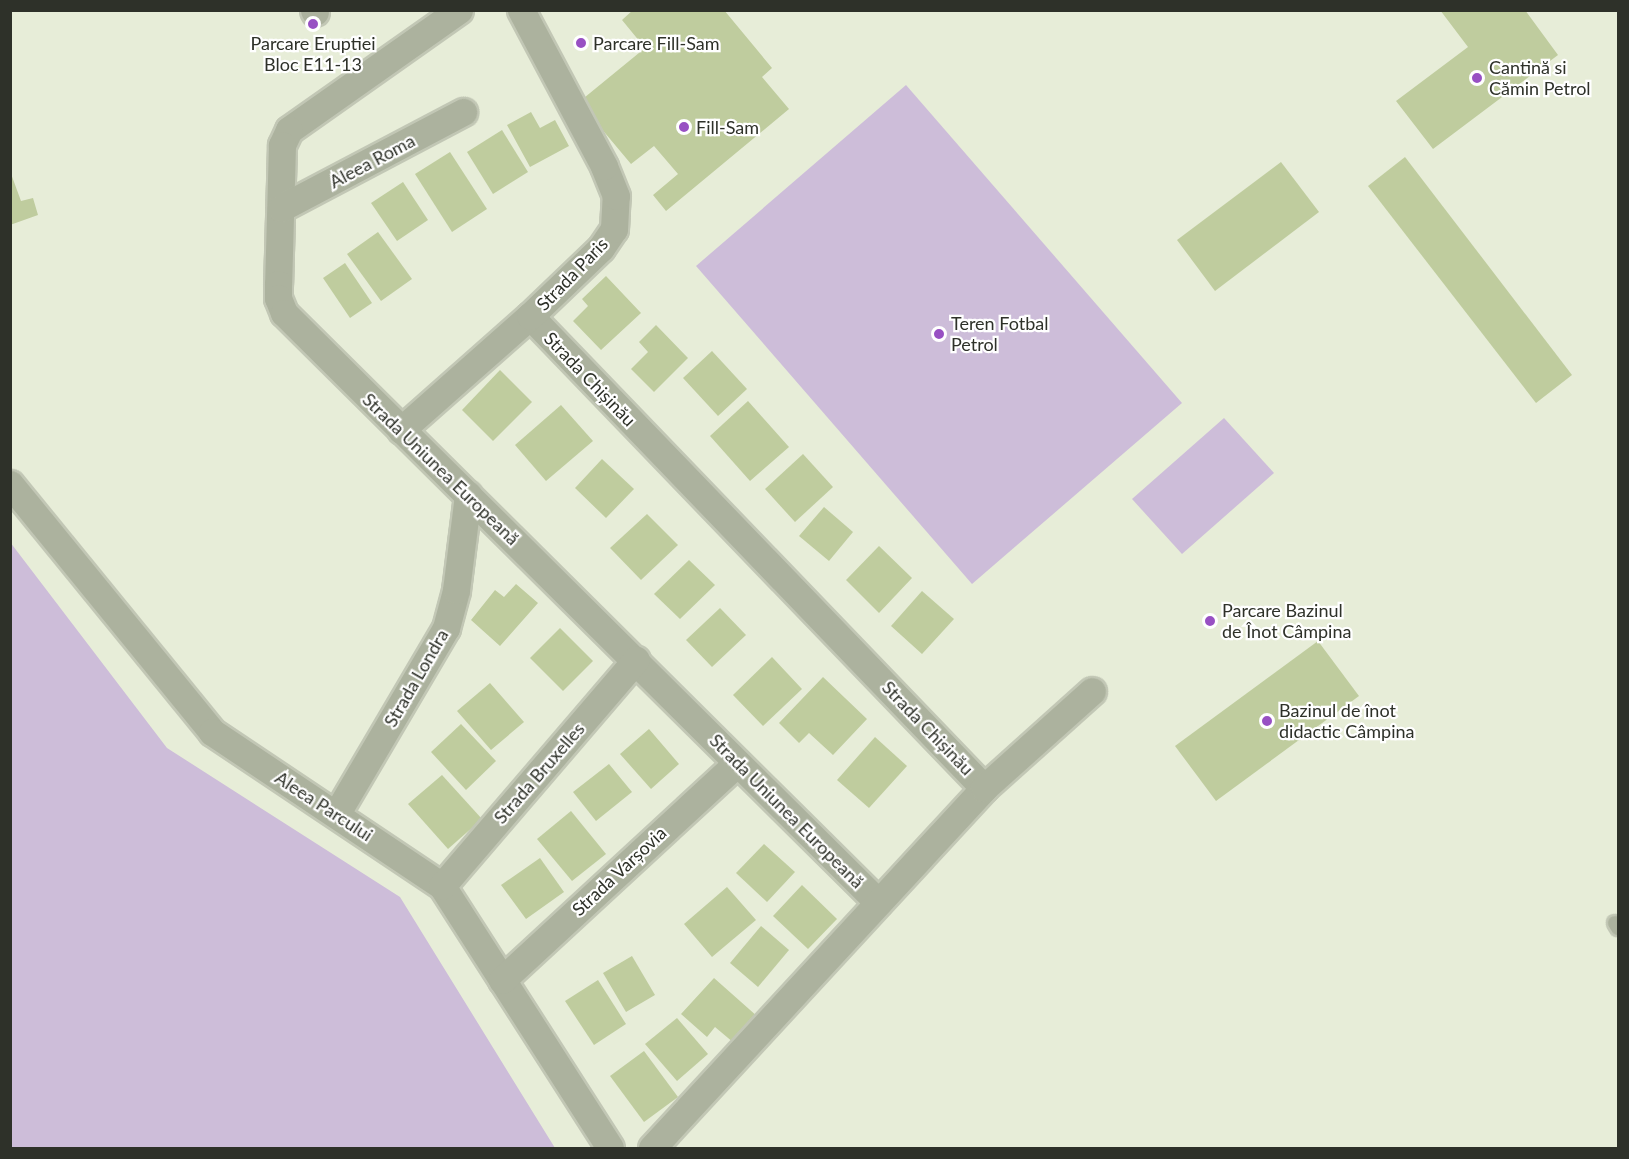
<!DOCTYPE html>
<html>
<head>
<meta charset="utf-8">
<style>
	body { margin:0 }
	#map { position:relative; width:1629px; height:1159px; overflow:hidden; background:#e7edd8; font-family:Lato,sans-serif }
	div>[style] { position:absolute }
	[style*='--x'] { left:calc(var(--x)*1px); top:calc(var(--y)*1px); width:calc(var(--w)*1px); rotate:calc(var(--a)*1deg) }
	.green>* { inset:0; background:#cdbdd9 }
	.building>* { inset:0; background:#bfcc9e }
	.roads { filter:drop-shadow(2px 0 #c2c7b5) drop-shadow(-2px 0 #c2c7b5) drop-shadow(0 2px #c2c7b5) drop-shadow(0 -2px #c2c7b5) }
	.service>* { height:14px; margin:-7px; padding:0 7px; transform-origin:7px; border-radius:7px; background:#acb29e }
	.minor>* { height:27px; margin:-13.5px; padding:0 13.5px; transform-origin:13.5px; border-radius:13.5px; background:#acb29e }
	.dots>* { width:16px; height:16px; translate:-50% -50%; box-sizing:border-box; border:3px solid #fff; border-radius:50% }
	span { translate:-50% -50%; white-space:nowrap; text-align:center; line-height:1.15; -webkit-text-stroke:4.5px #fff; paint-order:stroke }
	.poi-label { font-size:18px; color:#2e3129 }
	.left { translate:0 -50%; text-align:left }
	.street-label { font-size:18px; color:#2e3129 }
	.frame { position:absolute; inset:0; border:12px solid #2e3129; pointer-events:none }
</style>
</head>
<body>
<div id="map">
	<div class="green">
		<div style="clip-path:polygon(906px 85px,1182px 403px,972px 584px,696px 266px)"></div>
		<div style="clip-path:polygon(1224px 418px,1274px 473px,1182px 554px,1132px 499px)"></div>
		<div style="clip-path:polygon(10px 542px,167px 748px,400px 897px,555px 1148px,11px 1148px)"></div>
	</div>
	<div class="building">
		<div style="clip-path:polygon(633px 10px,724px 10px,772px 68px,762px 77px,789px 109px,666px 211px,653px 195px,678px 174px,654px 146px,631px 164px,579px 102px,645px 48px,622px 20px)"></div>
		<div style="clip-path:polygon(1440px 10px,1525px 10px,1558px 55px,1433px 149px,1396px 101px,1468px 47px)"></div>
		<div style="clip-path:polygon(531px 112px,540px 128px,555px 120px,569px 146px,530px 167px,507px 125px)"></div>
		<div style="clip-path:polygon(502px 130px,528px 172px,493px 194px,467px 152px)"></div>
		<div style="clip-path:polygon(450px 152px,487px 209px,452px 232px,415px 174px)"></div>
		<div style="clip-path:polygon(1405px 157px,1572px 375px,1536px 403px,1368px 186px)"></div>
		<div style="clip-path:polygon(1281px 162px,1319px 212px,1215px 291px,1177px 240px)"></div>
		<div style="clip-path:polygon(10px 171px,21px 201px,33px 198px,38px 215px,10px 225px)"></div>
		<div style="clip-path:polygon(403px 182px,428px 220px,397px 241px,371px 203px)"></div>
		<div style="clip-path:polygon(378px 232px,412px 279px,381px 301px,347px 254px)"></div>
		<div style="clip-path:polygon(345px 263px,372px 303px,350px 318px,323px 278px)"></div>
		<div style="clip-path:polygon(606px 276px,641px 313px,601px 350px,573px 321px,588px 306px,582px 299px)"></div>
		<div style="clip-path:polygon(656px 325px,688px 358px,654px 392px,631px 369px,648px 352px,639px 342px)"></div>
		<div style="clip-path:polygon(712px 351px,747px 389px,718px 416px,683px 378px)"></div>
		<div style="clip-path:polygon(500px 370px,532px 402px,493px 441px,462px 410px)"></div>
		<div style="clip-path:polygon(748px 401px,789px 447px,750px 481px,710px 436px)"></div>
		<div style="clip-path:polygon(561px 405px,593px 441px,546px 481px,515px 445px)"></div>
		<div style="clip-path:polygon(803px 454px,833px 487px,795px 522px,765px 489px)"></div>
		<div style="clip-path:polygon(602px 459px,634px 489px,606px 518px,575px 488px)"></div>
		<div style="clip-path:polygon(824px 507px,853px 532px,829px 561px,799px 536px)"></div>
		<div style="clip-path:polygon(647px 514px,678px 545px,641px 580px,610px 548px)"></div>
		<div style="clip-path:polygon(879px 546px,912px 578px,879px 613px,846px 580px)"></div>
		<div style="clip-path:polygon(689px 560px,715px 585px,680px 619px,654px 594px)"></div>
		<div style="clip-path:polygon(516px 584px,538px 603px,500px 646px,471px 620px,495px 590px,504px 597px)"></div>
		<div style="clip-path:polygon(922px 591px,954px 619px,922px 654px,891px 626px)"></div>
		<div style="clip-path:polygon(720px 608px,746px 635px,712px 667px,686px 640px)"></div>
		<div style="clip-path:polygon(560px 628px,593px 661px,563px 691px,530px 658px)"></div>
		<div style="clip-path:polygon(1318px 641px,1359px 696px,1216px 801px,1175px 746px)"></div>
		<div style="clip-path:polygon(772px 657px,802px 689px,763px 726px,733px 695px)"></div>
		<div style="clip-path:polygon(823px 677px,867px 719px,833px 755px,809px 733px,799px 743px,779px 723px)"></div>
		<div style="clip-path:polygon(490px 683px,524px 722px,491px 750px,457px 711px)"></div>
		<div style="clip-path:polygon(461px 724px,496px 761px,466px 790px,431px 752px)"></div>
		<div style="clip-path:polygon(649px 729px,679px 764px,651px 789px,620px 754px)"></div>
		<div style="clip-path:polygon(875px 737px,907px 766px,869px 808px,837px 780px)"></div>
		<div style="clip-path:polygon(609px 764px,632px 792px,596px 821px,573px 792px)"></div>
		<div style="clip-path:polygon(442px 775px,482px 819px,448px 849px,408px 804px)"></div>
		<div style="clip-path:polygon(571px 811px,606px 854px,572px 881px,537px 839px)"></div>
		<div style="clip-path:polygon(764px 844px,795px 872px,767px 902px,736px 873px)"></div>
		<div style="clip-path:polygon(540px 858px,564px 892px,526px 919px,501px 885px)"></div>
		<div style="clip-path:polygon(802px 885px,837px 919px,808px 949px,773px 916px)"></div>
		<div style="clip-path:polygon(727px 887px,756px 920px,712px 957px,684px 924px)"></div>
		<div style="clip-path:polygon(761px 926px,789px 950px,758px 987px,730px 963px)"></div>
		<div style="clip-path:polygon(632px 956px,655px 995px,626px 1012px,603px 973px)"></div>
		<div style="clip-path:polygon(714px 978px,758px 1017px,734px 1043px,715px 1027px,707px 1037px,681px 1014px)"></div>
		<div style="clip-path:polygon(598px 980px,626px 1024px,594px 1045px,565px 1001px)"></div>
		<div style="clip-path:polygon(677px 1018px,708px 1054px,677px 1081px,645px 1044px)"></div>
		<div style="clip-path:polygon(644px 1051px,678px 1097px,644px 1122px,610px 1076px)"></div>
	</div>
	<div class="roads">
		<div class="service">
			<div style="--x:1615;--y:923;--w:6;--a:59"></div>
		</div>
		<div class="minor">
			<div style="--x:314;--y:10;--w:2;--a:63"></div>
			<div style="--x:459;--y:10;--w:208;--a:144.8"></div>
			<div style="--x:289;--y:130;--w:17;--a:115"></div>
			<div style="--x:282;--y:145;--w:139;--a:91.6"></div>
			<div style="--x:278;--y:284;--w:14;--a:90"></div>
			<div style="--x:278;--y:298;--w:16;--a:68"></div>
			<div style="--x:284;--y:313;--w:837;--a:44.76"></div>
			<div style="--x:281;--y:208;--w:206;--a:-27.8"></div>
			<div style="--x:530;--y:316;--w:655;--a:46.11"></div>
			<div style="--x:401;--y:430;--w:172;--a:-41.5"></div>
			<div style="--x:530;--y:316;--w:98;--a:-43.8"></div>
			<div style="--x:601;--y:248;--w:23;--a:-56"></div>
			<div style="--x:614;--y:229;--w:33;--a:-87"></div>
			<div style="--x:616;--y:196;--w:32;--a:-112"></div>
			<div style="--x:604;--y:166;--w:177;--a:-118"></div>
			<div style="--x:10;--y:484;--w:320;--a:50.8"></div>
			<div style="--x:212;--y:732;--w:277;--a:33.8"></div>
			<div style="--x:442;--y:886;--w:311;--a:57.3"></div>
			<div style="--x:337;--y:813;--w:215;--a:-59.5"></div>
			<div style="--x:446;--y:628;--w:39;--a:-75"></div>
			<div style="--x:456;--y:590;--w:96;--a:-82.8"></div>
			<div style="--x:442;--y:886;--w:298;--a:-49.4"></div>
			<div style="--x:502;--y:980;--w:320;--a:-42.7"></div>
			<div style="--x:652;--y:1148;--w:490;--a:-47.3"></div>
			<div style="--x:984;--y:788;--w:145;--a:-41.9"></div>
		</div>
	</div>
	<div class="dots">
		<div style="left:313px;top:24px;background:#9850c3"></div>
		<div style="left:581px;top:43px;background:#9850c3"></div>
		<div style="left:1477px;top:78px;background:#9850c3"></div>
		<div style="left:684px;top:127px;background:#9850c3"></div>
		<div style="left:939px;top:334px;background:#9850c3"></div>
		<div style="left:1210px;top:621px;background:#9850c3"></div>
		<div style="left:1267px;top:721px;background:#9850c3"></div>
	</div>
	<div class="poi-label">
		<span class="left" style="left:593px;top:43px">Parcare Fill-Sam</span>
		<span style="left:313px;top:54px">Parcare Eruptiei<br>Bloc E11-13</span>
		<span class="left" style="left:1489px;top:78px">Cantină si<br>Cămin Petrol</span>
		<span class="left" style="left:696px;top:127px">Fill-Sam</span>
		<span class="left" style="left:951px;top:334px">Teren Fotbal<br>Petrol</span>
		<span class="left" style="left:1222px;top:621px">Parcare Bazinul<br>de Înot Câmpina</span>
		<span class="left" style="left:1279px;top:721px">Bazinul de înot<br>didactic Câmpina</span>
	</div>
	<div class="street-label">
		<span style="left:372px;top:161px;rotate:-28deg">Aleea Roma</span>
		<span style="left:572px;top:274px;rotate:-46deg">Strada Paris</span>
		<span style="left:590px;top:379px;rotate:46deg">Strada Chișinău</span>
		<span style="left:441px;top:469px;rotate:44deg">Strada Uniunea Europeană</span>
		<span style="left:416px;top:678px;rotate:-60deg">Strada Londra</span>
		<span style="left:928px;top:728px;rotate:46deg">Strada Chișinău</span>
		<span style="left:539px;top:773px;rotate:-49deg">Strada Bruxelles</span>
		<span style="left:324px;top:806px;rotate:33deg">Aleea Parcului</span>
		<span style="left:787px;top:811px;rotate:45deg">Strada Uniunea Europeană</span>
		<span style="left:619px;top:871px;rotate:-43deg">Strada Varșovia</span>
	</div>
	<div class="frame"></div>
</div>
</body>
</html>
